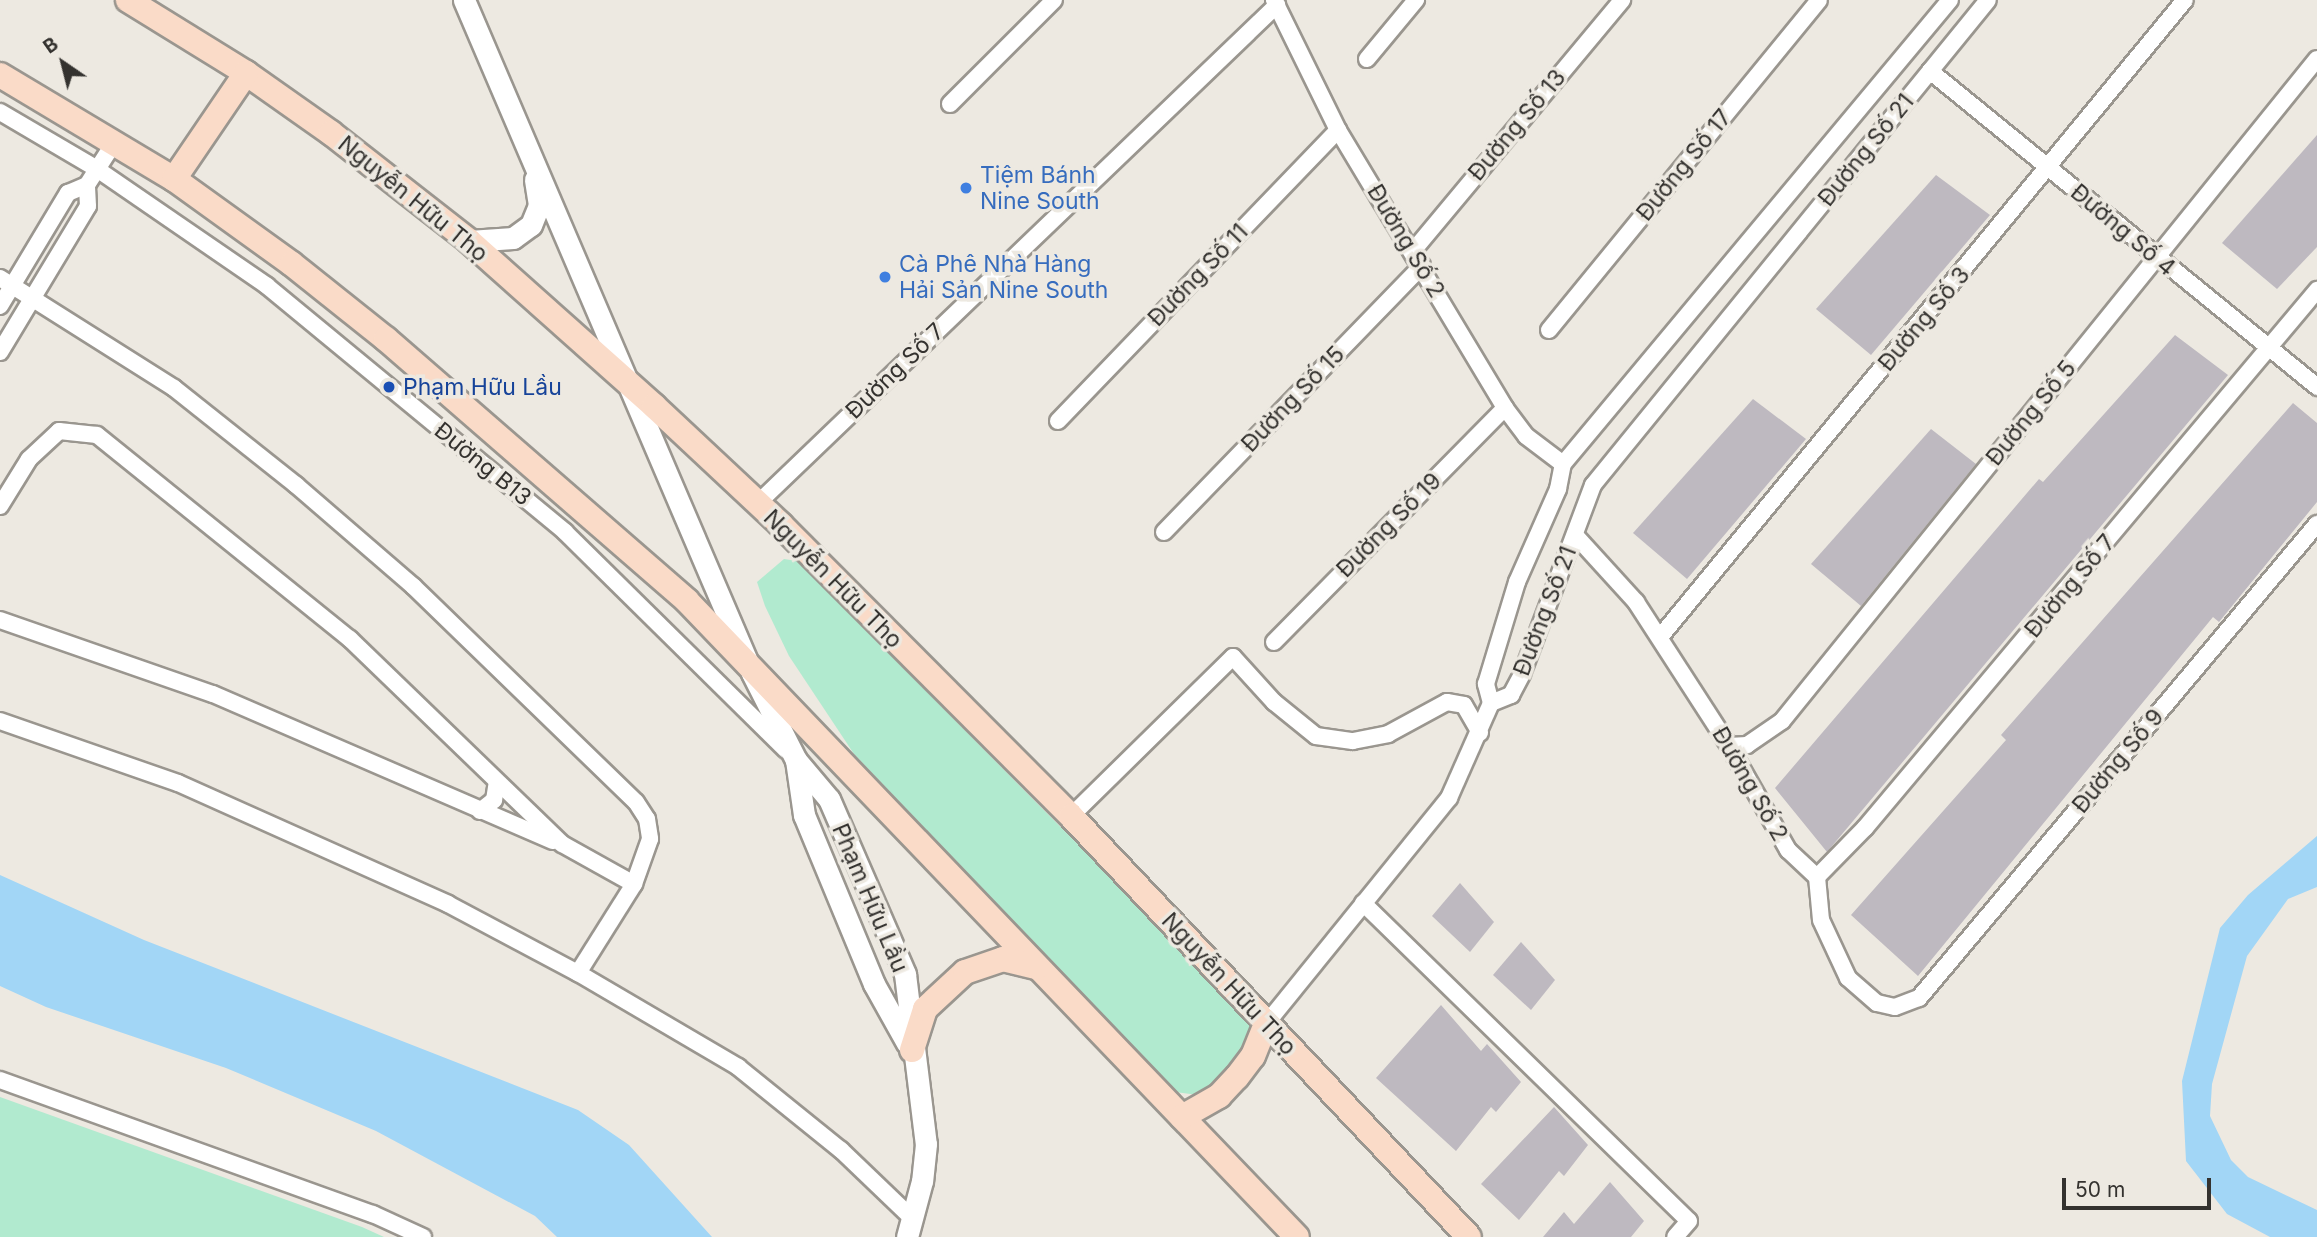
<!DOCTYPE html>
<html>
<head>
<meta charset="utf-8">
<style>
	body { margin:0 }
	#map { position:relative; width:2317px; height:1237px; overflow:hidden; background:#ede9e1; font-family:Inter,sans-serif }
	div>[style] { position:absolute }
	[style*='--x'] { left:calc(var(--x)*1px); top:calc(var(--y)*1px); width:calc(var(--w)*1px); rotate:calc(var(--a)*1deg) }
	.green>* { inset:0; background:#b1eacf }
	.water>* { inset:0; background:#a2d6f6 }
	.building>* { inset:0; background:#beb9c0 }
	.roads { filter:drop-shadow(2px 0 #9a968f) drop-shadow(-2px 0 #9a968f) drop-shadow(0 2px #9a968f) drop-shadow(0 -2px #9a968f) }
	.street>* { height:16px; margin:-8px; padding:0 8px; transform-origin:8px; border-radius:8px; background:#fff }
	.secondary>* { height:21px; margin:-10.5px; padding:0 10.5px; transform-origin:10.5px; border-radius:10.5px; background:#fff }
	.primary>* { height:24px; margin:-12px; padding:0 12px; transform-origin:12px; border-radius:12px; background:#fadbc8 }
	.dots>* { width:19px; height:19px; translate:-50% -50%; box-sizing:border-box; border:4px solid #ede9e1; border-radius:50% }
	span { translate:-50% -50%; white-space:nowrap; text-align:center; line-height:1.15; -webkit-text-stroke:7px #ede9e1; paint-order:stroke }
	.street-label { font-size:23px; color:#34322f }
	.shop-label { font-size:23px; color:#366cbe }
	.left { translate:0 -50%; text-align:left }
	.transit-label { font-size:23px; color:#164399 }
	.north { position:absolute; left:28px; top:28px; width:70px; height:70px; -webkit-text-stroke:5px #ede9e1; paint-order:stroke; rotate:325deg; font-size:19px; font-weight:700; line-height:28px; text-align:center; color:#34322f }
	.north::after { content:''; display:block; margin:auto; width:24px; height:32px; background:#34322f; clip-path:polygon(50% 0,100% 100%,50% 72%,0 100%) }
	.scale { position:absolute; left:2062px; top:1178px; width:149px; height:32px; box-sizing:border-box; border:4px solid #34322f; border-top:0; padding-left:9px; font-size:21px; line-height:24px; white-space:nowrap; color:#34322f; -webkit-text-stroke:5px #ede9e1; paint-order:stroke }
</style>
</head>
<body>
<div id="map">
	<div class="green">
		<div style="clip-path:polygon(784px 559px,797px 561px,1250px 1018px,1251px 1039px,1210px 1090px,1198px 1095px,1175px 1092px,854px 754px,789px 656px,765px 606px,757px 582px)"></div>
		<div style="clip-path:polygon(0 1097px,362px 1227px,384px 1237px,0 1237px)"></div>
	</div>
	<div class="water">
		<div style="clip-path:polygon(2317px 836px,2317px 887px,2288px 899px,2247px 956px,2212px 1084px,2210px 1116px,2231px 1160px,2248px 1177px,2317px 1210px,2317px 1237px,2270px 1237px,2227px 1214px,2186px 1161px,2182px 1081px,2220px 928px,2248px 895px)"></div>
		<div style="clip-path:polygon(0 875px,144px 940px,578px 1110px,629px 1145px,712px 1237px,557px 1237px,535px 1216px,376px 1131px,226px 1068px,46px 1007px,0 986px)"></div>
	</div>
	<div class="building">
		<div style="clip-path:polygon(2317px 135px,2317px 247px,2277px 289px,2222px 243px)"></div>
		<div style="clip-path:polygon(1936px 175px,1990px 215px,1871px 355px,1816px 309px)"></div>
		<div style="clip-path:polygon(2175px 335px,2228px 375px,1827px 852px,1775px 788px,2039px 479px,2043px 482px)"></div>
		<div style="clip-path:polygon(1753px 399px,1806px 439px,1687px 579px,1633px 533px)"></div>
		<div style="clip-path:polygon(2293px 403px,2317px 423px,2317px 502px,2219px 622px,2213px 617px,1918px 976px,1851px 915px,2006px 740px,2001px 735px)"></div>
		<div style="clip-path:polygon(1931px 429px,1976px 464px,1861px 606px,1811px 564px)"></div>
		<div style="clip-path:polygon(1460px 883px,1494px 922px,1470px 952px,1432px 916px)"></div>
		<div style="clip-path:polygon(1521px 942px,1555px 980px,1531px 1010px,1493px 975px)"></div>
		<div style="clip-path:polygon(1441px 1005px,1481px 1051px,1487px 1044px,1521px 1082px,1496px 1112px,1491px 1107px,1456px 1151px,1376px 1078px)"></div>
		<div style="clip-path:polygon(1554px 1107px,1588px 1145px,1564px 1176px,1559px 1171px,1519px 1220px,1481px 1184px)"></div>
		<div style="clip-path:polygon(1610px 1182px,1644px 1221px,1631px 1237px,1543px 1237px,1564px 1212px,1574px 1224px)"></div>
	</div>
	<div class="roads">
		<div class="street">
			<div style="--x:1274;--y:0;--w:145;--a:63.8"></div>
			<div style="--x:1338;--y:130;--w:324;--a:59"></div>
			<div style="--x:1505;--y:408;--w:35;--a:53"></div>
			<div style="--x:1526;--y:436;--w:46;--a:37.1"></div>
			<div style="--x:1367;--y:59;--w:77;--a:-50.3"></div>
			<div style="--x:1930;--y:71;--w:500;--a:39.2"></div>
			<div style="--x:950;--y:104;--w:147;--a:-45"></div>
			<div style="--x:0;--y:112;--w:113;--a:30.4"></div>
			<div style="--x:97;--y:169;--w:206;--a:34.5"></div>
			<div style="--x:267;--y:286;--w:386;--a:39.5"></div>
			<div style="--x:565;--y:532;--w:310;--a:44.6"></div>
			<div style="--x:1413;--y:251;--w:327;--a:-50.2"></div>
			<div style="--x:0;--y:278;--w:206;--a:32.3"></div>
			<div style="--x:174;--y:388;--w:156;--a:38.5"></div>
			<div style="--x:296;--y:485;--w:155;--a:40.8"></div>
			<div style="--x:413;--y:586;--w:310;--a:44.1"></div>
			<div style="--x:636;--y:802;--w:20;--a:57"></div>
			<div style="--x:647;--y:819;--w:20;--a:81"></div>
			<div style="--x:650;--y:839;--w:48;--a:109.6"></div>
			<div style="--x:634;--y:884;--w:105;--a:122.2"></div>
			<div style="--x:0;--y:306;--w:132;--a:-59"></div>
			<div style="--x:68;--y:193;--w:21;--a:-23"></div>
			<div style="--x:1549;--y:330;--w:426;--a:-50.7"></div>
			<div style="--x:0;--y:352;--w:170;--a:-58.9"></div>
			<div style="--x:88;--y:206;--w:21;--a:-93"></div>
			<div style="--x:87;--y:185;--w:50;--a:-57.3"></div>
			<div style="--x:1058;--y:421;--w:404;--a:-46.1"></div>
			<div style="--x:757;--y:504;--w:721;--a:-43.82"></div>
			<div style="--x:0;--y:506;--w:55;--a:-58.3"></div>
			<div style="--x:29;--y:459;--w:41;--a:-43"></div>
			<div style="--x:59;--y:431;--w:38;--a:6"></div>
			<div style="--x:97;--y:435;--w:325;--a:38.9"></div>
			<div style="--x:350;--y:639;--w:295;--a:44"></div>
			<div style="--x:562;--y:844;--w:82;--a:29.1"></div>
			<div style="--x:1164;--y:532;--w:371;--a:-45.9"></div>
			<div style="--x:1575;--y:535;--w:91;--a:47.7"></div>
			<div style="--x:1636;--y:602;--w:171;--a:57.1"></div>
			<div style="--x:1729;--y:746;--w:120;--a:60.4"></div>
			<div style="--x:1788;--y:850;--w:40;--a:43"></div>
			<div style="--x:1817;--y:877;--w:43;--a:84.7"></div>
			<div style="--x:1821;--y:920;--w:64;--a:65"></div>
			<div style="--x:1848;--y:978;--w:38;--a:41"></div>
			<div style="--x:1877;--y:1003;--w:18;--a:13"></div>
			<div style="--x:1895;--y:1007;--w:26;--a:-21"></div>
			<div style="--x:1919;--y:998;--w:619;--a:-49.98"></div>
			<div style="--x:0;--y:620;--w:225;--a:19.2"></div>
			<div style="--x:213;--y:694;--w:370;--a:23.4"></div>
			<div style="--x:1660;--y:637;--w:825;--a:-50.51"></div>
			<div style="--x:1274;--y:642;--w:329;--a:-45.4"></div>
			<div style="--x:1491;--y:703;--w:22;--a:-22"></div>
			<div style="--x:1511;--y:695;--w:24;--a:-62"></div>
			<div style="--x:1522;--y:674;--w:202;--a:-69.4"></div>
			<div style="--x:1593;--y:485;--w:625;--a:-50.84"></div>
			<div style="--x:1491;--y:703;--w:20;--a:-105"></div>
			<div style="--x:1486;--y:684;--w:107;--a:-73.1"></div>
			<div style="--x:1517;--y:582;--w:102;--a:-66.2"></div>
			<div style="--x:1558;--y:489;--w:25;--a:-79"></div>
			<div style="--x:1563;--y:464;--w:604;--a:-50.17"></div>
			<div style="--x:0;--y:721;--w:188;--a:19.2"></div>
			<div style="--x:178;--y:783;--w:296;--a:24.1"></div>
			<div style="--x:448;--y:904;--w:147;--a:28"></div>
			<div style="--x:578;--y:973;--w:186;--a:30.4"></div>
			<div style="--x:738;--y:1067;--w:132;--a:38.9"></div>
			<div style="--x:841;--y:1150;--w:100;--a:43.8"></div>
			<div style="--x:1729;--y:746;--w:18;--a:-3"></div>
			<div style="--x:1747;--y:745;--w:42;--a:-34.4"></div>
			<div style="--x:1782;--y:721;--w:851;--a:-51.06"></div>
			<div style="--x:480;--y:811;--w:18;--a:-38"></div>
			<div style="--x:494;--y:800;--w:18;--a:-81"></div>
			<div style="--x:1071;--y:816;--w:227;--a:-44.5"></div>
			<div style="--x:1233;--y:657;--w:61;--a:47.7"></div>
			<div style="--x:1274;--y:702;--w:54;--a:39"></div>
			<div style="--x:1316;--y:736;--w:37;--a:8"></div>
			<div style="--x:1353;--y:741;--w:36;--a:-11"></div>
			<div style="--x:1388;--y:734;--w:67;--a:-28.5"></div>
			<div style="--x:1447;--y:702;--w:17;--a:10"></div>
			<div style="--x:1464;--y:705;--w:32;--a:60"></div>
			<div style="--x:1817;--y:877;--w:69;--a:-45.6"></div>
			<div style="--x:1865;--y:828;--w:703;--a:-49.96"></div>
			<div style="--x:1363;--y:903;--w:455;--a:44.3"></div>
			<div style="--x:1689;--y:1221;--w:21;--a:131"></div>
			<div style="--x:1266;--y:1024;--w:291;--a:-51"></div>
			<div style="--x:1449;--y:798;--w:104;--a:-66.1"></div>
			<div style="--x:0;--y:1080;--w:396;--a:19.8"></div>
			<div style="--x:373;--y:1214;--w:55;--a:24.7"></div>
		</div>
		<div class="secondary">
			<div style="--x:464;--y:0;--w:732;--a:66.83"></div>
			<div style="--x:752;--y:673;--w:97;--a:63.2"></div>
			<div style="--x:796;--y:760;--w:51;--a:49.8"></div>
			<div style="--x:829;--y:799;--w:191;--a:66.5"></div>
			<div style="--x:905;--y:974;--w:171;--a:83"></div>
			<div style="--x:926;--y:1144;--w:37;--a:96"></div>
			<div style="--x:922;--y:1181;--w:58;--a:105"></div>
			<div style="--x:469;--y:241;--w:44;--a:-3.9"></div>
			<div style="--x:513;--y:238;--w:22;--a:-36"></div>
			<div style="--x:531;--y:225;--w:22;--a:-68"></div>
			<div style="--x:539;--y:205;--w:26;--a:-99"></div>
			<div style="--x:796;--y:760;--w:56;--a:81.7"></div>
			<div style="--x:804;--y:815;--w:183;--a:67.5"></div>
			<div style="--x:874;--y:984;--w:68;--a:60.8"></div>
		</div>
		<div class="primary">
			<div style="--x:128;--y:0;--w:139;--a:31.7"></div>
			<div style="--x:246;--y:73;--w:104;--a:35.2"></div>
			<div style="--x:331;--y:133;--w:175;--a:38"></div>
			<div style="--x:469;--y:241;--w:248;--a:41.7"></div>
			<div style="--x:654;--y:406;--w:174;--a:43.1"></div>
			<div style="--x:781;--y:525;--w:411;--a:45.1"></div>
			<div style="--x:1071;--y:816;--w:579;--a:46.61"></div>
			<div style="--x:0;--y:75;--w:203;--a:30.9"></div>
			<div style="--x:174;--y:179;--w:145;--a:35.8"></div>
			<div style="--x:292;--y:264;--w:120;--a:38.6"></div>
			<div style="--x:386;--y:339;--w:399;--a:41"></div>
			<div style="--x:687;--y:601;--w:881;--a:46.2"></div>
			<div style="--x:174;--y:179;--w:128;--a:-55.8"></div>
			<div style="--x:912;--y:1050;--w:43;--a:-72.4"></div>
			<div style="--x:925;--y:1009;--w:54;--a:-42.8"></div>
			<div style="--x:965;--y:972;--w:40;--a:-18.9"></div>
			<div style="--x:1003;--y:959;--w:34;--a:14"></div>
			<div style="--x:1182;--y:1117;--w:43;--a:-29.6"></div>
			<div style="--x:1219;--y:1096;--w:26;--a:-47"></div>
			<div style="--x:1237;--y:1077;--w:26;--a:-53"></div>
			<div style="--x:1253;--y:1056;--w:35;--a:-68"></div>
		</div>
	</div>
	<div class="dots">
		<div style="left:966px;top:188px;background:#3f7fe0"></div>
		<div style="left:885px;top:277px;background:#3f7fe0"></div>
		<div style="left:389px;top:387px;background:#1a4fb4"></div>
	</div>
	<div class="street-label">
		<span style="left:1517px;top:125px;rotate:-50deg">Đường Số 13</span>
		<span style="left:1866px;top:150px;rotate:-51deg">Đường Số 21</span>
		<span style="left:1684px;top:165px;rotate:-51deg">Đường Số 17</span>
		<span style="left:413px;top:199px;rotate:39deg">Nguyễn Hữu Thọ</span>
		<span style="left:2123px;top:230px;rotate:40deg">Đường Số 4</span>
		<span style="left:1406px;top:241px;rotate:59deg">Đường Số 2</span>
		<span style="left:1198px;top:275px;rotate:-46deg">Đường Số 11</span>
		<span style="left:1924px;top:319px;rotate:-50deg">Đường Số 3</span>
		<span style="left:895px;top:371px;rotate:-44deg">Đường Số 7</span>
		<span style="left:1293px;top:399px;rotate:-46deg">Đường Số 15</span>
		<span style="left:2031px;top:413px;rotate:-51deg">Đường Số 5</span>
		<span style="left:483px;top:464px;rotate:39deg">Đường B13</span>
		<span style="left:1389px;top:525px;rotate:-45deg">Đường Số 19</span>
		<span style="left:833px;top:579px;rotate:45deg">Nguyễn Hữu Thọ</span>
		<span style="left:2070px;top:586px;rotate:-50deg">Đường Số 7</span>
		<span style="left:1545px;top:611px;rotate:-69deg">Đường Số 21</span>
		<span style="left:2118px;top:761px;rotate:-50deg">Đường Số 9</span>
		<span style="left:1750px;top:784px;rotate:60deg">Đường Số 2</span>
		<span style="left:870px;top:898px;rotate:67deg">Phạm Hữu Lầu</span>
		<span style="left:1229px;top:984px;rotate:47deg">Nguyễn Hữu Thọ</span>
	</div>
	<div class="shop-label">
		<span class="left" style="left:980px;top:188px">Tiệm Bánh<br>Nine South</span>
		<span class="left" style="left:899px;top:277px">Cà Phê Nhà Hàng<br>Hải Sản Nine South</span>
	</div>
	<div class="transit-label">
		<span class="left" style="left:403px;top:387px">Phạm Hữu Lầu</span>
	</div>
	<div class="north">B</div>
	<div class="scale">50 m</div>
</div>
</body>
</html>
